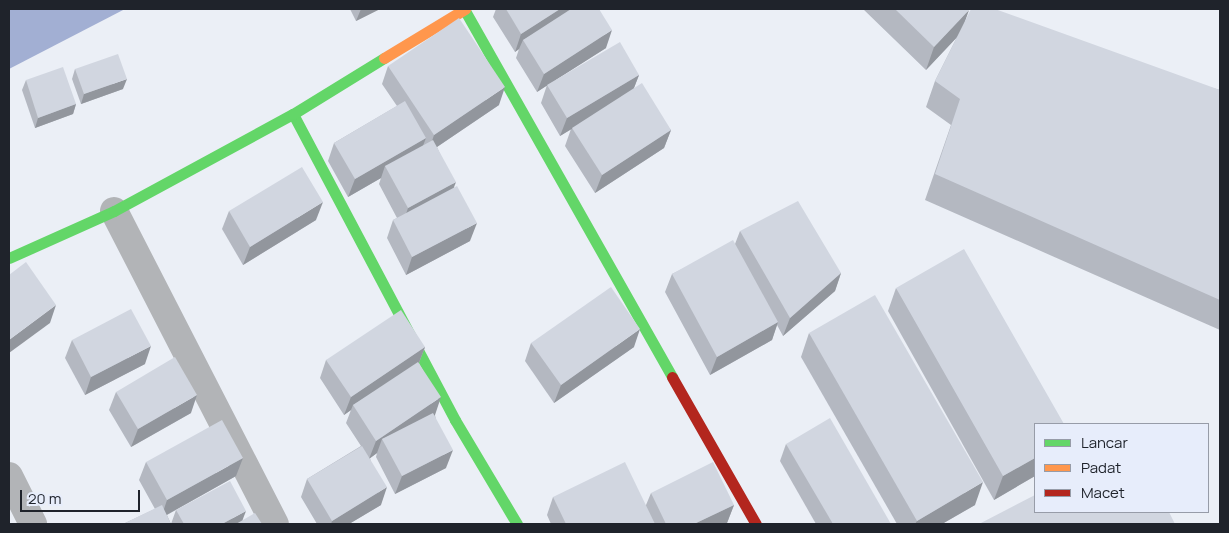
<!DOCTYPE html>
<html>
<head>
<meta charset="utf-8">
<style>
	body { margin:0 }
	#map { position:relative; width:1229px; height:533px; overflow:hidden; background:#ebeff6; font-family:Manrope,sans-serif }
	div>[style] { position:absolute }
	[style*='--x'] { left:calc(var(--x)*1px); top:calc(var(--y)*1px); width:calc(var(--w)*1px); rotate:calc(var(--a)*1deg) }
	.water>* { inset:0; background:#a2afd3 }
	.street>* { height:28px; margin:-14px; padding:0 14px; transform-origin:14px; border-radius:14px; background:#b2b4b7 }
	.fast>* { height:11px; margin:-5.5px; padding:0 5.5px; transform-origin:5.5px; border-radius:5.5px; background:#63d668 }
	.slow>* { height:11px; margin:-5.5px; padding:0 5.5px; transform-origin:5.5px; border-radius:5.5px; background:#ff974d }
	.jam>* { height:11px; margin:-5.5px; padding:0 5.5px; transform-origin:5.5px; border-radius:5.5px; background:#b3261e }
	.wall>* { inset:0; background:#b4b8c1 }
	.shaded-wall>* { inset:0; background:#92969d }
	.building>* { inset:0; background:#d1d6e0 }
	span { translate:-50% -50%; white-space:nowrap; text-align:center; line-height:1.15; -webkit-text-stroke:4px #e7edfb; paint-order:stroke }
	.frame { position:absolute; inset:0; border:10px solid #1f232b; pointer-events:none }
	.legend { position:absolute; left:1034px; top:423px; width:175px; height:90px; box-sizing:border-box; background:#e7edfb; border:1px solid #979ca8; margin:0; padding:6px 9px; list-style:none; font-size:15px; color:#1f232b }
	.legend li { display:flex; align-items:center; gap:10px; height:25px }
	.legend b { width:25px; border:1px solid #979ca8 }
	.scale { position:absolute; left:20px; top:490px; width:120px; height:22px; box-sizing:border-box; border:2px solid #1f232b; border-top:0; padding-left:6px; font-size:15px; line-height:18px; white-space:nowrap; color:#1f232b; -webkit-text-stroke:4px #e7edfb; paint-order:stroke }
</style>
</head>
<body>
<div id="map">
	<div class="water">
		<div style="clip-path:polygon(9px 9px,125px 9px,9px 69px)"></div>
	</div>
	<div class="street">
		<div style="--x:114;--y:211;--w:352;--a:62.8"></div>
		<div style="--x:9;--y:476;--w:54;--a:63.4"></div>
	</div>
	<div class="fast">
		<div style="--x:464;--y:9;--w:423;--a:60.5"></div>
		<div style="--x:293;--y:114;--w:346;--a:62.1"></div>
		<div style="--x:455;--y:420;--w:121;--a:59.2"></div>
		<div style="--x:9;--y:258;--w:115;--a:-24.1"></div>
		<div style="--x:114;--y:211;--w:204;--a:-28.5"></div>
		<div style="--x:293;--y:114;--w:107;--a:-31.6"></div>
	</div>
	<div class="slow">
		<div style="--x:384;--y:58;--w:95;--a:-31.2"></div>
	</div>
	<div class="jam">
		<div style="--x:672;--y:377;--w:169;--a:60.3"></div>
	</div>
	<div class="wall">
		<div style="clip-path:polygon(350px 9px,380px 9px,356px 21px)"></div>
		<div style="clip-path:polygon(496px 9px,599px 9px,606px 48px,555px 80px,639px 75px,634px 88px,671px 130px,664px 148px,595px 193px,565px 146px,571px 129px,560px 136px,541px 103px,547px 85px,537px 92px,516px 58px,519px 49px,515px 52px,493px 17px)"></div>
		<div style="clip-path:polygon(863px 9px,968px 9px,965px 21px,1220px 90px,1220px 330px,925px 200px,951px 125px,926px 107px,935px 81px,957px 37px,926px 70px)"></div>
		<div style="clip-path:polygon(388px 66px,499px 105px,437px 147px,454px 187px,470px 241px,406px 275px,387px 238px,393px 220px,397px 218px,379px 184px,381px 178px,348px 197px,328px 161px,334px 143px,397px 106px,382px 84px)"></div>
		<div style="clip-path:polygon(75px 69px,123px 89px,81px 104px,72px 79px)"></div>
		<div style="clip-path:polygon(26px 80px,76px 104px,73px 114px,35px 128px,22px 90px)"></div>
		<div style="clip-path:polygon(229px 211px,316px 220px,243px 265px,222px 229px)"></div>
		<div style="clip-path:polygon(740px 231px,841px 273px,835px 291px,783px 336px,777px 325px,772px 340px,710px 375px,665px 292px,672px 274px,735px 244px)"></div>
		<div style="clip-path:polygon(896px 288px,1035px 424px,1035px 476px,994px 500px,888px 311px)"></div>
		<div style="clip-path:polygon(809px 333px,975px 505px,942px 524px,897px 524px,801px 357px)"></div>
		<div style="clip-path:polygon(72px 340px,145px 364px,85px 395px,65px 358px)"></div>
		<div style="clip-path:polygon(531px 343px,634px 347px,554px 403px,525px 361px)"></div>
		<div style="clip-path:polygon(425px 347px,419px 363px,435px 415px,446px 468px,395px 494px,376px 457px,377px 453px,370px 458px,381px 505px,349px 524px,317px 524px,301px 497px,307px 479px,361px 446px,346px 423px,351px 410px,344px 415px,320px 378px,326px 360px)"></div>
		<div style="clip-path:polygon(116px 392px,191px 413px,131px 447px,109px 410px)"></div>
		<div style="clip-path:polygon(786px 444px,891px 524px,816px 524px,780px 461px)"></div>
		<div style="clip-path:polygon(146px 462px,236px 476px,167px 515px,171px 524px,176px 510px,243px 520px,262px 524px,123px 524px,155px 509px,139px 480px)"></div>
		<div style="clip-path:polygon(651px 493px,734px 505px,727px 523px,725px 524px,551px 524px,547px 515px,553px 497px,646px 505px)"></div>
	</div>
	<div class="shaded-wall">
		<div style="clip-path:polygon(361px 9px,380px 9px,356px 21px)"></div>
		<div style="clip-path:polygon(560px 9px,578px 9px,523px 40px,519px 49px,515px 52px,521px 34px)"></div>
		<div style="clip-path:polygon(969px 10px,961px 33px,926px 70px,934px 47px)"></div>
		<div style="clip-path:polygon(612px 30px,606px 48px,537px 92px,544px 74px)"></div>
		<div style="clip-path:polygon(639px 75px,632px 93px,560px 136px,567px 118px)"></div>
		<div style="clip-path:polygon(127px 79px,123px 89px,81px 104px,84px 94px)"></div>
		<div style="clip-path:polygon(505px 87px,499px 105px,428px 153px,434px 135px)"></div>
		<div style="clip-path:polygon(76px 104px,73px 114px,35px 128px,38px 118px)"></div>
		<div style="clip-path:polygon(671px 130px,664px 148px,595px 193px,602px 175px)"></div>
		<div style="clip-path:polygon(426px 138px,419px 156px,385px 166px,381px 178px,348px 197px,355px 179px)"></div>
		<div style="clip-path:polygon(456px 182px,449px 200px,402px 226px,408px 208px)"></div>
		<div style="clip-path:polygon(323px 202px,316px 220px,243px 265px,250px 247px)"></div>
		<div style="clip-path:polygon(477px 223px,470px 241px,406px 275px,412px 257px)"></div>
		<div style="clip-path:polygon(841px 273px,835px 291px,783px 336px,790px 318px)"></div>
		<div style="clip-path:polygon(56px 305px,50px 323px,9px 353px,9px 340px)"></div>
		<div style="clip-path:polygon(778px 322px,772px 340px,710px 375px,717px 357px)"></div>
		<div style="clip-path:polygon(640px 329px,634px 347px,554px 403px,561px 385px)"></div>
		<div style="clip-path:polygon(151px 346px,145px 364px,85px 395px,91px 377px)"></div>
		<div style="clip-path:polygon(425px 347px,418px 365px,353px 405px,351px 410px,344px 415px,351px 397px)"></div>
		<div style="clip-path:polygon(197px 395px,191px 413px,131px 447px,138px 429px)"></div>
		<div style="clip-path:polygon(441px 397px,435px 415px,382px 439px,377px 453px,369px 459px,376px 441px)"></div>
		<div style="clip-path:polygon(453px 450px,446px 468px,395px 494px,402px 476px)"></div>
		<div style="clip-path:polygon(243px 458px,236px 476px,161px 518px,167px 500px)"></div>
		<div style="clip-path:polygon(1035px 458px,1035px 476px,994px 500px,1003px 476px)"></div>
		<div style="clip-path:polygon(983px 482px,975px 505px,942px 524px,915px 524px,917px 521px)"></div>
		<div style="clip-path:polygon(387px 487px,381px 505px,349px 524px,331px 524px,332px 521px)"></div>
		<div style="clip-path:polygon(734px 505px,727px 523px,725px 524px,694px 524px)"></div>
		<div style="clip-path:polygon(246px 511px,241px 524px,222px 524px)"></div>
	</div>
	<div class="building">
		<div style="clip-path:polygon(506px 9px,560px 9px,521px 34px)"></div>
		<div style="clip-path:polygon(571px 9px,599px 9px,612px 30px,544px 74px,523px 40px)"></div>
		<div style="clip-path:polygon(895px 9px,968px 9px,969px 10px,934px 47px)"></div>
		<div style="clip-path:polygon(971px 9px,995px 9px,1220px 90px,1220px 300px,935px 174px,960px 99px,935px 81px)"></div>
		<div style="clip-path:polygon(459px 18px,505px 87px,434px 135px,388px 66px)"></div>
		<div style="clip-path:polygon(620px 42px,639px 75px,567px 118px,547px 85px)"></div>
		<div style="clip-path:polygon(118px 54px,127px 79px,84px 94px,75px 69px)"></div>
		<div style="clip-path:polygon(63px 67px,76px 104px,38px 118px,26px 80px)"></div>
		<div style="clip-path:polygon(642px 83px,671px 130px,602px 175px,572px 128px)"></div>
		<div style="clip-path:polygon(405px 101px,426px 138px,355px 179px,334px 143px)"></div>
		<div style="clip-path:polygon(433px 140px,456px 182px,408px 208px,385px 166px)"></div>
		<div style="clip-path:polygon(302px 167px,323px 202px,250px 247px,229px 211px)"></div>
		<div style="clip-path:polygon(457px 186px,477px 223px,412px 257px,393px 220px)"></div>
		<div style="clip-path:polygon(798px 201px,841px 273px,790px 318px,740px 231px)"></div>
		<div style="clip-path:polygon(733px 240px,778px 322px,717px 357px,672px 274px)"></div>
		<div style="clip-path:polygon(964px 249px,1064px 424px,1035px 424px,1035px 458px,1003px 476px,896px 288px)"></div>
		<div style="clip-path:polygon(26px 262px,56px 305px,9px 340px,9px 275px)"></div>
		<div style="clip-path:polygon(611px 287px,640px 329px,561px 385px,531px 343px)"></div>
		<div style="clip-path:polygon(875px 295px,983px 482px,917px 521px,809px 333px)"></div>
		<div style="clip-path:polygon(131px 309px,151px 346px,91px 377px,72px 340px)"></div>
		<div style="clip-path:polygon(401px 310px,425px 347px,351px 397px,326px 360px)"></div>
		<div style="clip-path:polygon(175px 357px,197px 395px,138px 429px,116px 392px)"></div>
		<div style="clip-path:polygon(418px 362px,441px 397px,376px 441px,353px 405px)"></div>
		<div style="clip-path:polygon(433px 413px,453px 450px,402px 476px,382px 439px)"></div>
		<div style="clip-path:polygon(830px 418px,891px 524px,833px 524px,786px 444px)"></div>
		<div style="clip-path:polygon(222px 420px,243px 458px,167px 500px,146px 462px)"></div>
		<div style="clip-path:polygon(362px 446px,387px 487px,332px 521px,307px 479px)"></div>
		<div style="clip-path:polygon(625px 462px,655px 524px,566px 524px,553px 497px)"></div>
		<div style="clip-path:polygon(713px 462px,734px 505px,694px 524px,666px 524px,651px 493px)"></div>
		<div style="clip-path:polygon(230px 481px,246px 511px,222px 524px,184px 524px,176px 510px)"></div>
		<div style="clip-path:polygon(1035px 495px,1035px 512px,1169px 512px,1175px 524px,979px 524px)"></div>
		<div style="clip-path:polygon(162px 505px,171px 524px,123px 524px)"></div>
		<div style="clip-path:polygon(255px 513px,262px 524px,236px 524px)"></div>
	</div>
	<div class="frame"></div>
	<ul class="legend">
	<li><b style="height:6px;background:#63d668"></b>Lancar</li>
	<li><b style="height:6px;background:#ff974d"></b>Padat</li>
	<li><b style="height:6px;background:#b3261e"></b>Macet</li>
	</ul>
	<div class="scale">20 m</div>
</div>
</body>
</html>
